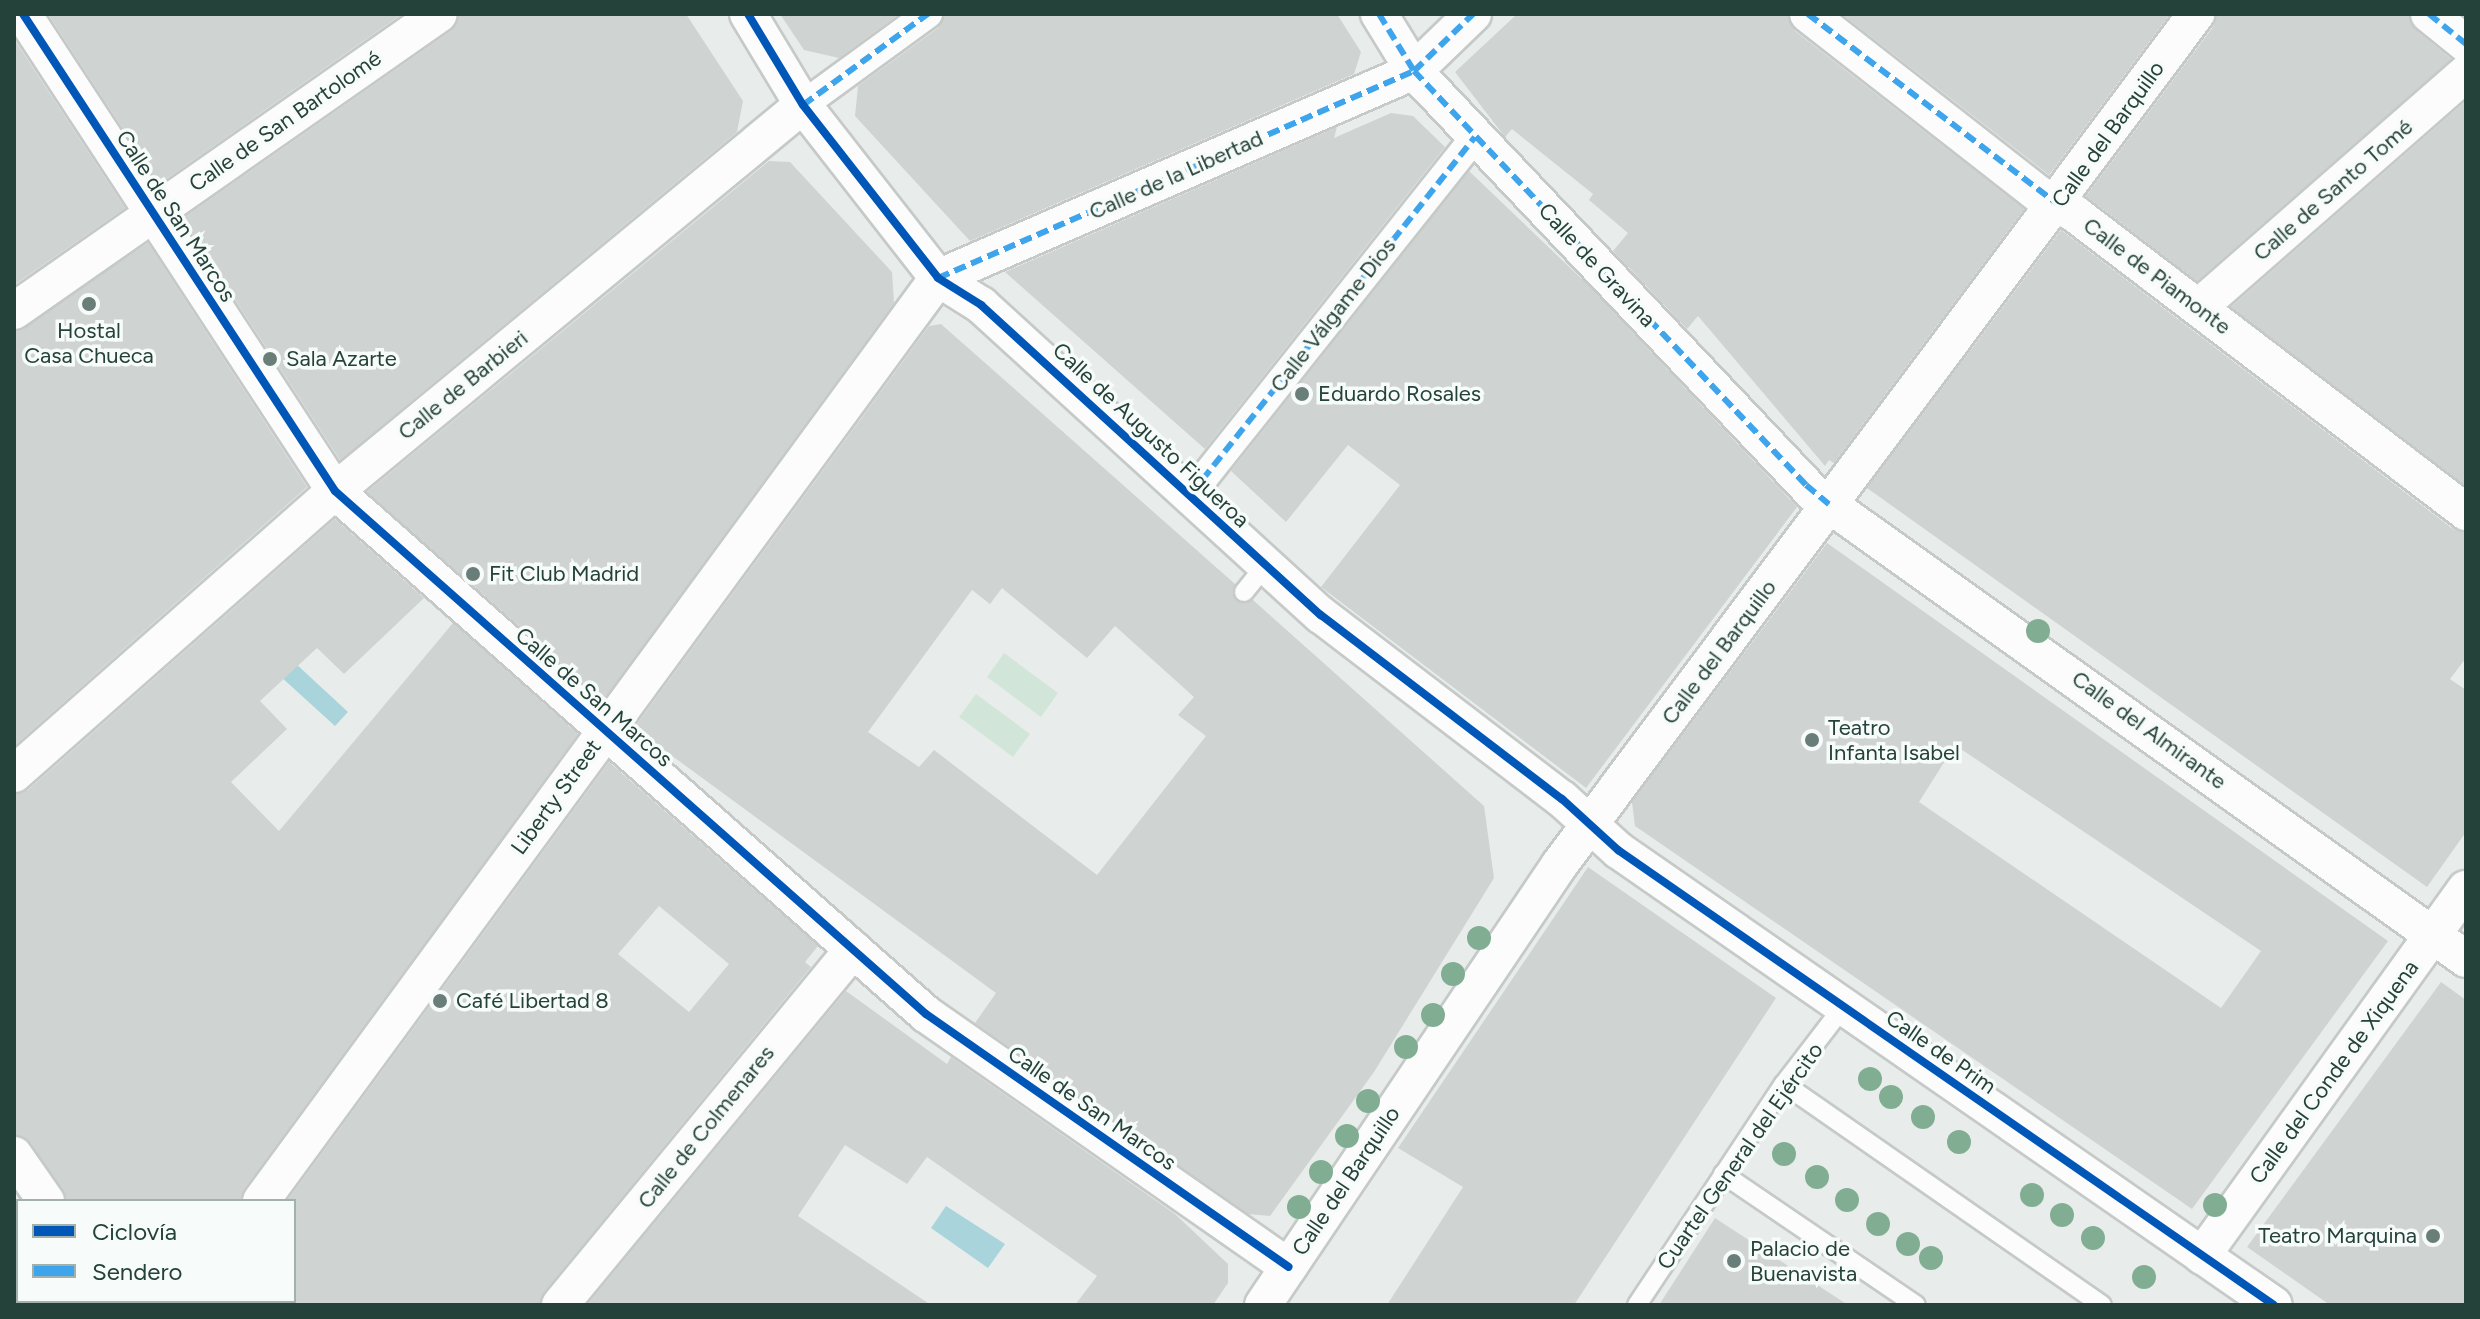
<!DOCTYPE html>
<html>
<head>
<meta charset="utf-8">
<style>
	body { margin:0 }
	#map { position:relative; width:2480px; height:1319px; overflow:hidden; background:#e8edeb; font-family:Figtree,sans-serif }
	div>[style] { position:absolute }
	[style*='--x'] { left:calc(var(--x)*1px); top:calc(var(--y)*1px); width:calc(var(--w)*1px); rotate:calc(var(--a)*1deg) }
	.green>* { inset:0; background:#d1e6d8 }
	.water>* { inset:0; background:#a9d4db }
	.building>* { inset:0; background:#cfd4d2 }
	.roads { filter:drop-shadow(2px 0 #c5cac8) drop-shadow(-2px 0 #c5cac8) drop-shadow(0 2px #c5cac8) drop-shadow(0 -2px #c5cac8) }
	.service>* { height:18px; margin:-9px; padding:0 9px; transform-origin:9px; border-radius:9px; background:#fcfcfc }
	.pedestrian>* { height:28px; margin:-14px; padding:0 14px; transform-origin:14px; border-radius:14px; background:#fcfcfc }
	.minor>* { height:36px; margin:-18px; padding:0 18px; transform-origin:18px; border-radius:18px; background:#fcfcfc }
	.quiet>* { height:6px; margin-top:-3px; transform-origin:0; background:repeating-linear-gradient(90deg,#3ea4ec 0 12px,transparent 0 18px) }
	.cycleway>* { height:8px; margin:-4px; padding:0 4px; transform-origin:4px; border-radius:4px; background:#0057b8 }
	.trees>* { width:24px; height:24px; margin:-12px; border-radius:50%; background:#81ae93 }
	.dots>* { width:22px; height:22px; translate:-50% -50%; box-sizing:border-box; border:4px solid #f7fbf9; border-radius:50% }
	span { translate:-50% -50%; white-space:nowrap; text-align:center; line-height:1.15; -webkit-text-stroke:7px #f7fbf9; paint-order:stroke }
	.street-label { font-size:22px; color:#24423a }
	.poi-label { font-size:22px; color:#24423a }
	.left { translate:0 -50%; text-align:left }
	.right { translate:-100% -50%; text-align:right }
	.frame { position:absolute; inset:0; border:16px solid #24423a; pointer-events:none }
	.legend { position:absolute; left:16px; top:1199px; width:280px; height:104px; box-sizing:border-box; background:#f7fbf9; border:2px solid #a3b1ad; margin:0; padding:10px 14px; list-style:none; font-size:24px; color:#24423a }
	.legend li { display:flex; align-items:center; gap:16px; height:40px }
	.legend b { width:40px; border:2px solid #a3b1ad }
</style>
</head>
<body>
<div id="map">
	<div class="green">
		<div style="clip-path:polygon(1004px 653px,1058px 693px,1041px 717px,987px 677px)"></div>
		<div style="clip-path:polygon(976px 694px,1030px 734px,1013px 757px,959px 717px)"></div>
	</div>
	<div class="water">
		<div style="clip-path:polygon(294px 662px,348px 712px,335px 726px,280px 676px)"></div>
		<div style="clip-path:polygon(946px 1206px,1005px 1244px,988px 1268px,931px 1228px)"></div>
	</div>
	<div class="building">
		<div style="clip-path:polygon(48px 14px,402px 14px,159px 184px)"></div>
		<div style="clip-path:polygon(460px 14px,686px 14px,743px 101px,737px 132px,340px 460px,182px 219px,451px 31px)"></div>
		<div style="clip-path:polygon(780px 14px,899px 14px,839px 58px,804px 50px)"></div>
		<div style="clip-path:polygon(945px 14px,1337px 14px,1361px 52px,1354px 74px,970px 241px,855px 116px,858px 86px,938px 28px)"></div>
		<div style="clip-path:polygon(1517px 14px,1787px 14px,1795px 31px,2024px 209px,1834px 463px,1829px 460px,1825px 466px,1698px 316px,1687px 329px,1613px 251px,1628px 233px,1589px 200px,1593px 194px,1512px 129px,1505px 137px,1455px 72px)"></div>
		<div style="clip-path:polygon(1842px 14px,2170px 14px,2049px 175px)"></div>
		<div style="clip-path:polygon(2217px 14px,2408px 14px,2416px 30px,2451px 59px,2197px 281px,2086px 196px,2213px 27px)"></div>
		<div style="clip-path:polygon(14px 39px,125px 208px,14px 285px)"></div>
		<div style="clip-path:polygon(2466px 101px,2466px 486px,2231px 307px)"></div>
		<div style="clip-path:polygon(1391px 113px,1413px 116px,1445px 147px,1205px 449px,1005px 272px,1337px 127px,1334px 138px)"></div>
		<div style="clip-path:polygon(769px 161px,790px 162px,892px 272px,894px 303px,603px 700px,367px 492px)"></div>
		<div style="clip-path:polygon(1469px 171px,1587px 284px,1797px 507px,1586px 788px,1321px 587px,1400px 485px,1348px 445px,1286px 522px,1231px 471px)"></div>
		<div style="clip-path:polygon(2061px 230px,2453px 529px,2466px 533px,2466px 658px,2450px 679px,2466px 690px,2466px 832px,2427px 887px,1867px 488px)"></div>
		<div style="clip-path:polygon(148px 243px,307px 487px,14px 746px,14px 332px)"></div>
		<div style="clip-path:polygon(evenodd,941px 324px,1235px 584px,1236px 601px,1253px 600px,1484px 806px,1494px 878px,1374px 1072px,1270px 1216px,1248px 1214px,975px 1023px,996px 993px,634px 728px,929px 326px,941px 324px,1002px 588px,1087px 658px,1115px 626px,1194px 697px,1178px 715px,1206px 736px,1097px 875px,934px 750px,919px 767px,868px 732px,972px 590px,990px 604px,1002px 588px)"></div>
		<div style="clip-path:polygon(335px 519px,424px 598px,344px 674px,317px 648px,260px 701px,287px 729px,231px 782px,279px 831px,453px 623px,578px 734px,244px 1189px,240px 1201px,67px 1201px,31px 1143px,14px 1134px,14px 794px,28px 790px)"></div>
		<div style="clip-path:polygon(evenodd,1827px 543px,2388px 941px,2192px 1209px,1635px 826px,1632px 802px,1827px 543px,1955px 745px,2261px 951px,2221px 1008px,1919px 802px,1955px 745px)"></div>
		<div style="clip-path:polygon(evenodd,609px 762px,818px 946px,805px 962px,811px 967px,544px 1292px,540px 1305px,294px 1305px,294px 1201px,287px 1201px,609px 762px,659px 906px,729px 964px,689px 1012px,618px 954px,659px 906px)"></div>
		<div style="clip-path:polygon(1588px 867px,1776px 998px,1574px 1305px,1387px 1305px,1463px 1187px,1398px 1148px)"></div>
		<div style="clip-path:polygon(2441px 982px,2466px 1000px,2466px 1305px,2330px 1305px,2247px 1247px)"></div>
		<div style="clip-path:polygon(846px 991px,947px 1064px,951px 1057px,1175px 1214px,1228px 1264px,1228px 1283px,1213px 1305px,1075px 1305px,1097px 1276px,927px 1157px,907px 1184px,845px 1145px,798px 1216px,931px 1305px,587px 1305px)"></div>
		<div style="clip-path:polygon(1715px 1218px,1848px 1305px,1659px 1305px)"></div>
	</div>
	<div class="roads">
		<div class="service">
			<div style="--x:1244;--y:592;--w:33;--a:-51"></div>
			<div style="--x:1784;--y:1084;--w:387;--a:34.8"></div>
			<div style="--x:1723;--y:1174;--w:233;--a:34.2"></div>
			<div style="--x:1637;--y:1305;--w:265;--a:-56.4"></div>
			<div style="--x:1784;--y:1084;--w:97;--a:-52.5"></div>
		</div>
		<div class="pedestrian">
			<div style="--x:803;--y:105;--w:155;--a:-36.1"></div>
			<div style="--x:1191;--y:494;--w:456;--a:-51.5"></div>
		</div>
		<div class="minor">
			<div style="--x:23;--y:14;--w:570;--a:56.81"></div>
			<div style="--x:335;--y:491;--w:789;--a:41.51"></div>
			<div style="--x:926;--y:1014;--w:442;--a:34.9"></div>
			<div style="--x:748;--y:14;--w:106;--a:58.9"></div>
			<div style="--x:803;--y:105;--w:219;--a:52"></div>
			<div style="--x:938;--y:278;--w:51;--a:32.1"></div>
			<div style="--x:981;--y:305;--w:460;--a:42.4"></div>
			<div style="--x:1321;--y:615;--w:303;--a:37.4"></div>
			<div style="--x:1562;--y:799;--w:76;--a:42.3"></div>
			<div style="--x:1618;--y:850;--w:798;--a:34.75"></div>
			<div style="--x:1379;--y:14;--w:67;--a:58.4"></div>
			<div style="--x:1414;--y:71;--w:581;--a:46.6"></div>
			<div style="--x:1813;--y:493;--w:802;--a:35.51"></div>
			<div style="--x:1808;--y:14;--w:294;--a:38"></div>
			<div style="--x:2040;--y:195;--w:40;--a:28"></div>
			<div style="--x:2075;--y:214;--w:492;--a:37.3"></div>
			<div style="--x:2429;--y:14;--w:48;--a:39"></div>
			<div style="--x:2199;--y:307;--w:355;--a:-41.2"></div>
			<div style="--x:14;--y:311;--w:518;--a:-34.95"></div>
			<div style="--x:14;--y:774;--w:428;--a:-41.4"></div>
			<div style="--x:335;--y:491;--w:607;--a:-39.52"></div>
			<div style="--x:14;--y:1155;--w:56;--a:55.2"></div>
			<div style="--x:261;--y:1201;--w:1145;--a:-53.74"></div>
			<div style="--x:938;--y:278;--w:519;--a:-23.5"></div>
			<div style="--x:1414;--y:71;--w:82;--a:-44"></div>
			<div style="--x:2202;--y:1256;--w:452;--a:-54.3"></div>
			<div style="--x:117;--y:1301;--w:4;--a:63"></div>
			<div style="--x:185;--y:1305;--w:5;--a:-53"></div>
			<div style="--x:560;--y:1305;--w:461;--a:-50.5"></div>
			<div style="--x:1263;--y:1305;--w:532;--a:-56.04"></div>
			<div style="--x:1560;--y:864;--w:1062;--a:-53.19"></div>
		</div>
	</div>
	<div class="quiet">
		<div style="--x:1379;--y:14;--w:67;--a:58.4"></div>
		<div style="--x:1414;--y:71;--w:570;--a:46.56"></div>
		<div style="--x:1806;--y:485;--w:30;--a:40"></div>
		<div style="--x:1808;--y:14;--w:313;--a:37.3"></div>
		<div style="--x:2429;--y:14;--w:48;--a:39"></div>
		<div style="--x:803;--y:105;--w:155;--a:-36.1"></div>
		<div style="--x:938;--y:278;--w:519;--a:-23.5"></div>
		<div style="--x:1414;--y:71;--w:82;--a:-44"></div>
		<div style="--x:1191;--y:494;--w:456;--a:-51.5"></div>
	</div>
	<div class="cycleway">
		<div style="--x:23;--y:14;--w:570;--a:56.81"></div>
		<div style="--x:335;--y:491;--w:789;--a:41.51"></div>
		<div style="--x:926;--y:1014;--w:442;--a:34.9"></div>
		<div style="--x:748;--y:14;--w:106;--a:58.9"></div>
		<div style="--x:803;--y:105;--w:219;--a:52"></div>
		<div style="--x:938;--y:278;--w:51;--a:32.1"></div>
		<div style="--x:981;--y:305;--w:460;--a:42.4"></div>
		<div style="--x:1321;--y:615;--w:303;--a:37.4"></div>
		<div style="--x:1562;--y:799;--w:76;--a:42.3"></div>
		<div style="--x:1618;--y:850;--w:798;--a:34.75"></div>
	</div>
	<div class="trees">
		<div style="left:2038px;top:631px"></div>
		<div style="left:1479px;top:938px"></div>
		<div style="left:1453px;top:974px"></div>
		<div style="left:1433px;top:1015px"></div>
		<div style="left:1406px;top:1047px"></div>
		<div style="left:1870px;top:1079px"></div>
		<div style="left:1891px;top:1097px"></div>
		<div style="left:1368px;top:1101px"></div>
		<div style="left:1923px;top:1117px"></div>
		<div style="left:1347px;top:1136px"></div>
		<div style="left:1959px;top:1142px"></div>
		<div style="left:1784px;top:1154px"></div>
		<div style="left:1321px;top:1172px"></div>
		<div style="left:1817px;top:1177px"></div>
		<div style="left:2032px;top:1195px"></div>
		<div style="left:1847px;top:1200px"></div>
		<div style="left:2215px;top:1205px"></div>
		<div style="left:1299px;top:1207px"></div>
		<div style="left:2062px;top:1215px"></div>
		<div style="left:1878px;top:1224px"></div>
		<div style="left:2093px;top:1238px"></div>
		<div style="left:1908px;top:1244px"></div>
		<div style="left:1931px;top:1258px"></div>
		<div style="left:2144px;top:1277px"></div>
	</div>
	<div class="dots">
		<div style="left:89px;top:304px;background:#697e78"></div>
		<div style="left:270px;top:359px;background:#697e78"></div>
		<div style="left:1302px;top:394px;background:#697e78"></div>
		<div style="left:473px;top:574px;background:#697e78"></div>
		<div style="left:1812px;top:740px;background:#697e78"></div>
		<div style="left:440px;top:1001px;background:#697e78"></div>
		<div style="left:2433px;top:1236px;background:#697e78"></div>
		<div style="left:1734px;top:1261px;background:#697e78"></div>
	</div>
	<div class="street-label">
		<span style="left:285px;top:121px;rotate:-35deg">Calle de San Bartolomé</span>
		<span style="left:2108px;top:134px;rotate:-54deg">Calle del Barquillo</span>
		<span style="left:1176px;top:175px;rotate:-24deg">Calle de la Libertad</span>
		<span style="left:2333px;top:190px;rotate:-41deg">Calle de Santo Tomé</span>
		<span style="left:176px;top:216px;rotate:57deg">Calle de San Marcos</span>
		<span style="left:1597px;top:265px;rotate:47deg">Calle de Gravina</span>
		<span style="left:2157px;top:276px;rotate:37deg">Calle de Piamonte</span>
		<span style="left:1333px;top:315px;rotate:-52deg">Calle Válgame Dios</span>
		<span style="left:463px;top:385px;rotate:-39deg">Calle de Barbieri</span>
		<span style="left:1151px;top:435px;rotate:43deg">Calle de Augusto Figueroa</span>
		<span style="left:1719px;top:652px;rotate:-53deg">Calle del Barquillo</span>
		<span style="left:594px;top:697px;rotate:41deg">Calle de San Marcos</span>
		<span style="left:2149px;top:730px;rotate:36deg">Calle del Almirante</span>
		<span style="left:556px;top:797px;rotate:-54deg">Liberty Street</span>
		<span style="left:1941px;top:1052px;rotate:35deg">Calle de Prim</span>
		<span style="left:2334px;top:1072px;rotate:-54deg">Calle del Conde de Xiquena</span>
		<span style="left:1092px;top:1108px;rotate:35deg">Calle de San Marcos</span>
		<span style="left:706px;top:1127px;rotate:-51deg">Calle de Colmenares</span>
		<span style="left:1740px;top:1156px;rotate:-55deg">Cuartel General del Ejército</span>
		<span style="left:1346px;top:1181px;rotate:-56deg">Calle del Barquillo</span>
	</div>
	<div class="poi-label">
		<span style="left:89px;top:343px">Hostal<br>Casa Chueca</span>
		<span class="left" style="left:286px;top:359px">Sala Azarte</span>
		<span class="left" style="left:1318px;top:394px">Eduardo Rosales</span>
		<span class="left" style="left:489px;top:574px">Fit Club Madrid</span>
		<span class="left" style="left:1828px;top:740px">Teatro<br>Infanta Isabel</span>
		<span class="left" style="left:456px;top:1001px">Café Libertad 8</span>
		<span class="right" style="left:2417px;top:1236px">Teatro Marquina</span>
		<span class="left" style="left:1750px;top:1261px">Palacio de<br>Buenavista</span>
	</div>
	<div class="frame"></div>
	<ul class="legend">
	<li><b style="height:10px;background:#0057b8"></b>Ciclovía</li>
	<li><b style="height:10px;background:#3ea4ec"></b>Sendero</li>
	</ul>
</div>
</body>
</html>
